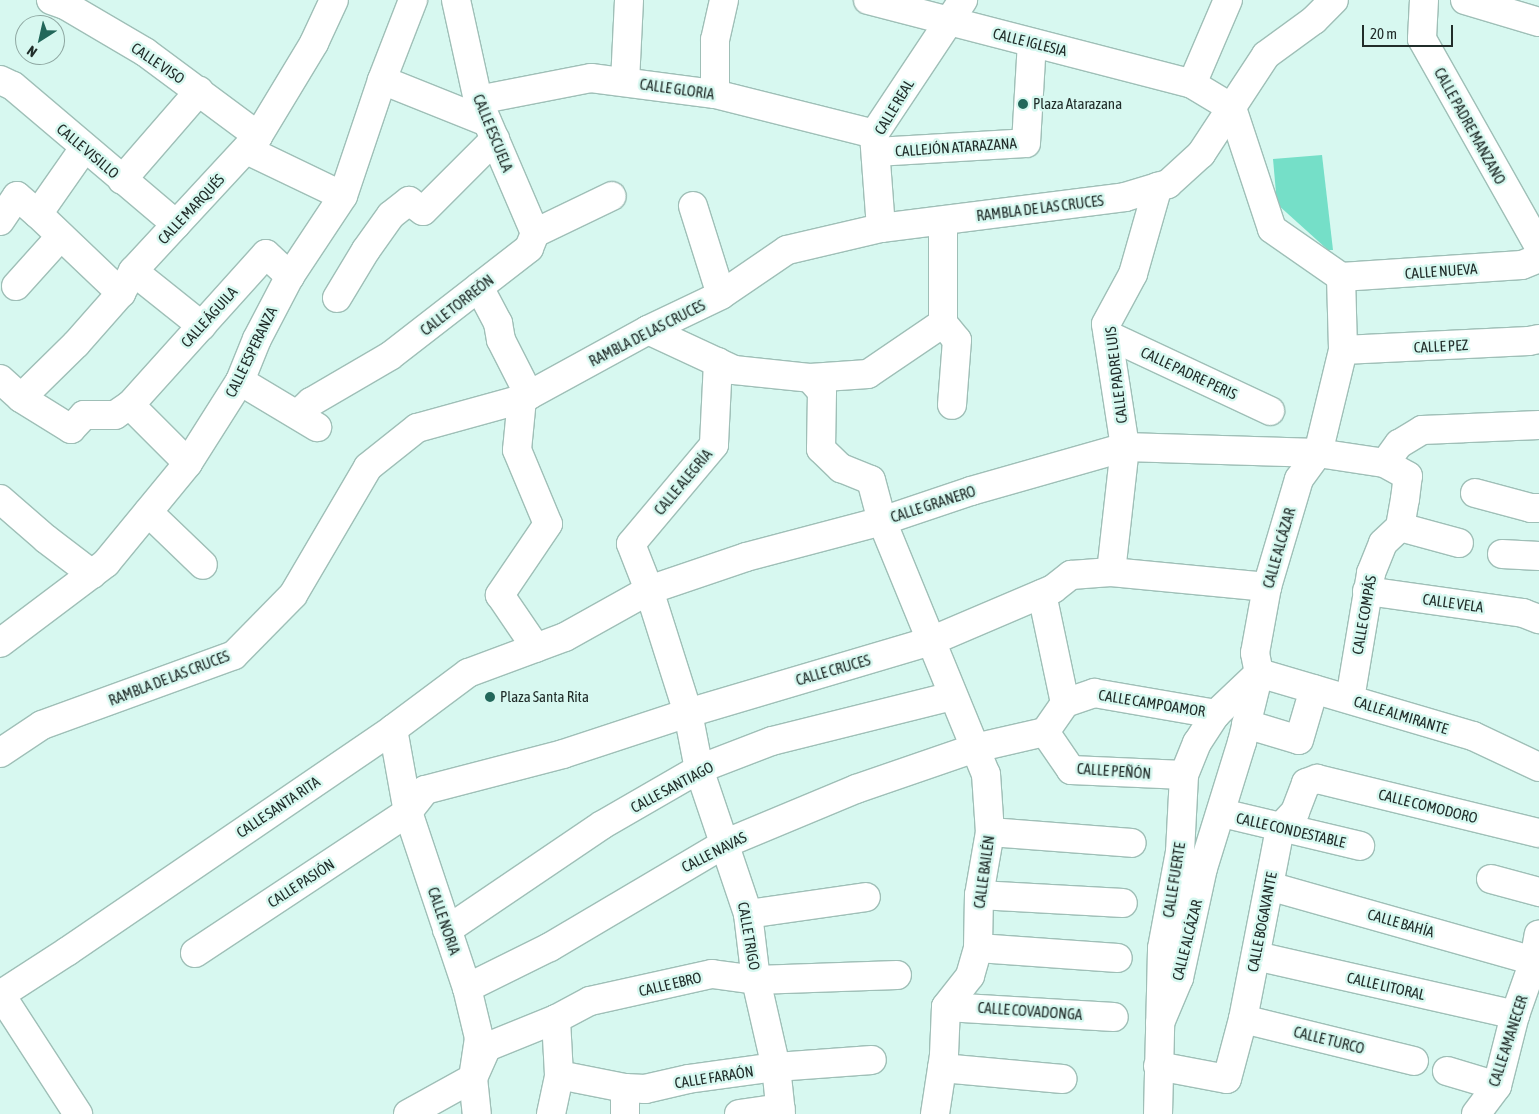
<!DOCTYPE html>
<html>
<head>
<meta charset="utf-8">
<style>
	body { margin:0 }
	#map { position:relative; width:1539px; height:1114px; overflow:hidden; background:#d7f8f0; font-family:"Asap Condensed",sans-serif }
	div>[style] { position:absolute }
	[style*='--x'] { left:calc(var(--x)*1px); top:calc(var(--y)*1px); width:calc(var(--w)*1px); rotate:calc(var(--a)*1deg) }
	.green>* { inset:0; background:#75dfc8 }
	.roads { filter:drop-shadow(1px 0 #9fbfb7) drop-shadow(-1px 0 #9fbfb7) drop-shadow(0 1px #9fbfb7) drop-shadow(0 -1px #9fbfb7) }
	.street>* { height:28px; margin:-14px; padding:0 14px; transform-origin:14px; border-radius:14px; background:#fff }
	.secondary>* { height:28px; margin:-14px; padding:0 14px; transform-origin:14px; border-radius:14px; background:#fff }
	.dots>* { width:14px; height:14px; translate:-50% -50%; box-sizing:border-box; border:2px solid #d7f8f0; border-radius:50% }
	span { translate:-50% -50%; white-space:nowrap; text-align:center; line-height:1.15; -webkit-text-stroke:5px #d7f8f0; paint-order:stroke }
	.street-label { font-size:15px; color:#212d2a }
	.poi-label { font-size:15px; color:#212d2a }
	.left { translate:0 -50%; text-align:left }
	.north { position:absolute; left:15px; top:15px; width:50px; height:50px; box-sizing:border-box; background:#d7f8f0; border:1px solid #8ea7a1; border-radius:50%; rotate:215deg; font-size:14px; font-weight:700; line-height:20px; text-align:center; color:#212d2a }
	.north::after { content:''; display:block; margin:auto; width:18px; height:22px; background:#22675a; clip-path:polygon(50% 0,100% 100%,50% 72%,0 100%) }
	.scale { position:absolute; left:1362px; top:25px; width:91px; height:22px; box-sizing:border-box; border:2px solid #212d2a; border-top:0; padding-left:6px; font-size:15px; line-height:18px; white-space:nowrap; color:#212d2a; -webkit-text-stroke:4px #d7f8f0; paint-order:stroke }
</style>
</head>
<body>
<div id="map">
	<div class="green">
		<div style="clip-path:polygon(1322px 155px,1333px 250px,1328px 250px,1277px 204px,1273px 159px)"></div>
	</div>
	<div class="roads">
		<div class="street">
			<div style="--x:51;--y:0;--w:15;--a:20"></div>
			<div style="--x:65;--y:5;--w:93;--a:30.4"></div>
			<div style="--x:145;--y:52;--w:141;--a:36.6"></div>
			<div style="--x:456;--y:0;--w:102;--a:77.6"></div>
			<div style="--x:478;--y:100;--w:145;--a:66.8"></div>
			<div style="--x:868;--y:0;--w:335;--a:14.5"></div>
			<div style="--x:1192;--y:84;--w:47;--a:31"></div>
			<div style="--x:1424;--y:0;--w:39;--a:93"></div>
			<div style="--x:1422;--y:39;--w:239;--a:60.6"></div>
			<div style="--x:1465;--y:0;--w:77;--a:16.6"></div>
			<div style="--x:0;--y:80;--w:14;--a:25"></div>
			<div style="--x:13;--y:86;--w:214;--a:40.3"></div>
			<div style="--x:382;--y:80;--w:113;--a:21.8"></div>
			<div style="--x:625;--y:82;--w:82;--a:-87.2"></div>
			<div style="--x:1192;--y:84;--w:91;--a:-66.8"></div>
			<div style="--x:715;--y:94;--w:54;--a:-90"></div>
			<div style="--x:715;--y:40;--w:41;--a:-77.3"></div>
			<div style="--x:478;--y:100;--w:115;--a:-11"></div>
			<div style="--x:591;--y:78;--w:125;--a:7.4"></div>
			<div style="--x:715;--y:94;--w:164;--a:14.1"></div>
			<div style="--x:247;--y:150;--w:106;--a:25.6"></div>
			<div style="--x:876;--y:152;--w:150;--a:-3.4"></div>
			<div style="--x:1026;--y:143;--w:100;--a:-86.6"></div>
			<div style="--x:122;--y:180;--w:118;--a:-49.1"></div>
			<div style="--x:693;--y:206;--w:93;--a:72.5"></div>
			<div style="--x:38;--y:214;--w:115;--a:43.6"></div>
			<div style="--x:0;--y:221;--w:30;--a:-56"></div>
			<div style="--x:17;--y:196;--w:28;--a:41"></div>
			<div style="--x:38;--y:214;--w:80;--a:-55.1"></div>
			<div style="--x:881;--y:228;--w:94;--a:-94.3"></div>
			<div style="--x:874;--y:134;--w:161;--a:-56.4"></div>
			<div style="--x:133;--y:271;--w:88;--a:38.6"></div>
			<div style="--x:1341;--y:277;--w:181;--a:-3.8"></div>
			<div style="--x:1522;--y:265;--w:18;--a:-22"></div>
			<div style="--x:16;--y:286;--w:67;--a:-48"></div>
			<div style="--x:479;--y:287;--w:41;--a:62.2"></div>
			<div style="--x:498;--y:323;--w:17;--a:80"></div>
			<div style="--x:501;--y:340;--w:62;--a:63"></div>
			<div style="--x:337;--y:298;--w:56;--a:-58.9"></div>
			<div style="--x:366;--y:250;--w:43;--a:-54.5"></div>
			<div style="--x:391;--y:215;--w:23;--a:-38"></div>
			<div style="--x:409;--y:201;--w:17;--a:36"></div>
			<div style="--x:423;--y:211;--w:102;--a:-45"></div>
			<div style="--x:943;--y:323;--w:22;--a:51"></div>
			<div style="--x:957;--y:340;--w:65;--a:94.4"></div>
			<div style="--x:1108;--y:335;--w:179;--a:25.1"></div>
			<div style="--x:1343;--y:350;--w:186;--a:-2.8"></div>
			<div style="--x:1529;--y:341;--w:10;--a:-11"></div>
			<div style="--x:718;--y:362;--w:83;--a:92.8"></div>
			<div style="--x:714;--y:445;--w:129;--a:130"></div>
			<div style="--x:631;--y:544;--w:49;--a:68.6"></div>
			<div style="--x:649;--y:590;--w:129;--a:72.4"></div>
			<div style="--x:688;--y:713;--w:57;--a:78.9"></div>
			<div style="--x:699;--y:769;--w:153;--a:71.3"></div>
			<div style="--x:748;--y:914;--w:66;--a:83.1"></div>
			<div style="--x:756;--y:980;--w:89;--a:77.1"></div>
			<div style="--x:776;--y:1067;--w:47;--a:83.9"></div>
			<div style="--x:810;--y:378;--w:58;--a:-3.9"></div>
			<div style="--x:868;--y:374;--w:91;--a:-34.2"></div>
			<div style="--x:943;--y:323;--w:102;--a:-90"></div>
			<div style="--x:0;--y:379;--w:28;--a:42"></div>
			<div style="--x:21;--y:398;--w:59;--a:31.8"></div>
			<div style="--x:71;--y:429;--w:19;--a:-47"></div>
			<div style="--x:84;--y:415;--w:31;--a:0"></div>
			<div style="--x:115;--y:415;--w:18;--a:-34"></div>
			<div style="--x:130;--y:405;--w:82;--a:45"></div>
			<div style="--x:240;--y:381;--w:90;--a:30.9"></div>
			<div style="--x:21;--y:398;--w:77;--a:-44.5"></div>
			<div style="--x:76;--y:344;--w:68;--a:-48.6"></div>
			<div style="--x:121;--y:293;--w:25;--a:-61"></div>
			<div style="--x:133;--y:271;--w:184;--a:-47.2"></div>
			<div style="--x:258;--y:136;--w:109;--a:-58.9"></div>
			<div style="--x:314;--y:43;--w:47;--a:-65.1"></div>
			<div style="--x:522;--y:399;--w:51;--a:95.6"></div>
			<div style="--x:517;--y:450;--w:80;--a:67.3"></div>
			<div style="--x:548;--y:524;--w:86;--a:124.1"></div>
			<div style="--x:500;--y:595;--w:64;--a:55.8"></div>
			<div style="--x:130;--y:405;--w:203;--a:-48"></div>
			<div style="--x:266;--y:254;--w:33;--a:43"></div>
			<div style="--x:298;--y:414;--w:18;--a:-43"></div>
			<div style="--x:311;--y:402;--w:91;--a:-30.2"></div>
			<div style="--x:390;--y:356;--w:176;--a:-37.8"></div>
			<div style="--x:529;--y:248;--w:16;--a:-68"></div>
			<div style="--x:535;--y:233;--w:85;--a:-25.7"></div>
			<div style="--x:1475;--y:493;--w:58;--a:15"></div>
			<div style="--x:1531;--y:508;--w:8;--a:0"></div>
			<div style="--x:0;--y:499;--w:61;--a:41"></div>
			<div style="--x:46;--y:539;--w:58;--a:37.3"></div>
			<div style="--x:148;--y:512;--w:76;--a:43.9"></div>
			<div style="--x:1400;--y:527;--w:61;--a:15.2"></div>
			<div style="--x:1502;--y:554;--w:37;--a:3"></div>
			<div style="--x:1111;--y:572;--w:126;--a:-83.6"></div>
			<div style="--x:1125;--y:447;--w:124;--a:-98.8"></div>
			<div style="--x:1106;--y:324;--w:57;--a:-61.6"></div>
			<div style="--x:1133;--y:274;--w:91;--a:-74.1"></div>
			<div style="--x:1367;--y:591;--w:158;--a:8"></div>
			<div style="--x:1523;--y:613;--w:17;--a:21"></div>
			<div style="--x:1042;--y:594;--w:111;--a:78.1"></div>
			<div style="--x:0;--y:643;--w:133;--a:-37"></div>
			<div style="--x:106;--y:563;--w:129;--a:-50.6"></div>
			<div style="--x:188;--y:463;--w:97;--a:-57.6"></div>
			<div style="--x:240;--y:381;--w:45;--a:-68"></div>
			<div style="--x:257;--y:339;--w:71;--a:-62.4"></div>
			<div style="--x:290;--y:276;--w:96;--a:-56.5"></div>
			<div style="--x:343;--y:196;--w:122;--a:-71.4"></div>
			<div style="--x:382;--y:80;--w:86;--a:-68.8"></div>
			<div style="--x:1350;--y:699;--w:128;--a:-80.5"></div>
			<div style="--x:1371;--y:573;--w:32;--a:-68"></div>
			<div style="--x:1383;--y:543;--w:23;--a:-43"></div>
			<div style="--x:1400;--y:527;--w:28;--a:-80"></div>
			<div style="--x:1405;--y:499;--w:23;--a:-83"></div>
			<div style="--x:1408;--y:476;--w:26;--a:-151"></div>
			<div style="--x:1246;--y:724;--w:55;--a:16.8"></div>
			<div style="--x:1299;--y:740;--w:53;--a:-73.6"></div>
			<div style="--x:393;--y:729;--w:84;--a:79.8"></div>
			<div style="--x:408;--y:812;--w:186;--a:71.5"></div>
			<div style="--x:467;--y:988;--w:51;--a:76.5"></div>
			<div style="--x:479;--y:1038;--w:40;--a:98.5"></div>
			<div style="--x:473;--y:1078;--w:36;--a:84"></div>
			<div style="--x:1045;--y:732;--w:35;--a:-55"></div>
			<div style="--x:1065;--y:703;--w:31;--a:-19"></div>
			<div style="--x:1094;--y:693;--w:124;--a:9.8"></div>
			<div style="--x:1222;--y:813;--w:142;--a:13.4"></div>
			<div style="--x:990;--y:832;--w:142;--a:4.4"></div>
			<div style="--x:1491;--y:879;--w:50;--a:15.2"></div>
			<div style="--x:1269;--y:886;--w:275;--a:15.8"></div>
			<div style="--x:979;--y:895;--w:144;--a:3.2"></div>
			<div style="--x:748;--y:914;--w:119;--a:-8.2"></div>
			<div style="--x:447;--y:930;--w:187;--a:-34.1"></div>
			<div style="--x:602;--y:825;--w:112;--a:-30"></div>
			<div style="--x:699;--y:769;--w:78;--a:-21"></div>
			<div style="--x:772;--y:741;--w:186;--a:-14"></div>
			<div style="--x:978;--y:948;--w:140;--a:4.1"></div>
			<div style="--x:195;--y:953;--w:255;--a:-33.5"></div>
			<div style="--x:408;--y:812;--w:28;--a:-52"></div>
			<div style="--x:425;--y:790;--w:143;--a:-14.6"></div>
			<div style="--x:563;--y:754;--w:132;--a:-18.2"></div>
			<div style="--x:688;--y:713;--w:253;--a:-16.5"></div>
			<div style="--x:931;--y:641;--w:133;--a:-23.1"></div>
			<div style="--x:1053;--y:589;--w:23;--a:-38"></div>
			<div style="--x:1071;--y:575;--w:40;--a:-4.3"></div>
			<div style="--x:1111;--y:572;--w:157;--a:5.5"></div>
			<div style="--x:1256;--y:956;--w:266;--a:12.8"></div>
			<div style="--x:467;--y:988;--w:93;--a:-26.3"></div>
			<div style="--x:550;--y:947;--w:202;--a:-30.6"></div>
			<div style="--x:724;--y:844;--w:143;--a:-22.6"></div>
			<div style="--x:856;--y:789;--w:126;--a:-19"></div>
			<div style="--x:975;--y:748;--w:72;--a:-12.9"></div>
			<div style="--x:1045;--y:732;--w:46;--a:55.6"></div>
			<div style="--x:1071;--y:770;--w:113;--a:2.5"></div>
			<div style="--x:0;--y:995;--w:81;--a:-32.9"></div>
			<div style="--x:68;--y:951;--w:394;--a:-34.3"></div>
			<div style="--x:393;--y:729;--w:94;--a:-36.7"></div>
			<div style="--x:468;--y:673;--w:103;--a:-20.4"></div>
			<div style="--x:565;--y:637;--w:96;--a:-29.2"></div>
			<div style="--x:649;--y:590;--w:102;--a:-18.8"></div>
			<div style="--x:746;--y:557;--w:141;--a:-14.8"></div>
			<div style="--x:882;--y:521;--w:94;--a:-18.6"></div>
			<div style="--x:971;--y:491;--w:160;--a:-15.9"></div>
			<div style="--x:1125;--y:447;--w:193;--a:1.8"></div>
			<div style="--x:1318;--y:453;--w:68;--a:8.5"></div>
			<div style="--x:1385;--y:463;--w:24;--a:-54"></div>
			<div style="--x:1399;--y:444;--w:27;--a:-31"></div>
			<div style="--x:1422;--y:430;--w:117;--a:-2.4"></div>
			<div style="--x:1;--y:995;--w:142;--a:57.1"></div>
			<div style="--x:946;--y:1007;--w:168;--a:3.4"></div>
			<div style="--x:1243;--y:1019;--w:176;--a:13.8"></div>
			<div style="--x:1160;--y:1023;--w:49;--a:-67.1"></div>
			<div style="--x:1179;--y:978;--w:113;--a:-77.7"></div>
			<div style="--x:1203;--y:868;--w:132;--a:-72.8"></div>
			<div style="--x:1242;--y:742;--w:71;--a:-76.2"></div>
			<div style="--x:1158;--y:1066;--w:70;--a:10.7"></div>
			<div style="--x:1227;--y:1079;--w:62;--a:-75.1"></div>
			<div style="--x:1243;--y:1019;--w:195;--a:-79"></div>
			<div style="--x:1280;--y:828;--w:22;--a:-47"></div>
			<div style="--x:1295;--y:812;--w:31;--a:-69"></div>
			<div style="--x:1306;--y:783;--w:12;--a:-20"></div>
			<div style="--x:1317;--y:779;--w:228;--a:13.7"></div>
			<div style="--x:942;--y:1068;--w:121;--a:5.2"></div>
			<div style="--x:1447;--y:1071;--w:52;--a:16.7"></div>
			<div style="--x:559;--y:1075;--w:67;--a:11.1"></div>
			<div style="--x:625;--y:1088;--w:20;--a:3"></div>
			<div style="--x:645;--y:1089;--w:44;--a:-13.1"></div>
			<div style="--x:688;--y:1079;--w:89;--a:-7.8"></div>
			<div style="--x:776;--y:1067;--w:96;--a:-4.2"></div>
			<div style="--x:408;--y:1114;--w:74;--a:-29"></div>
			<div style="--x:473;--y:1078;--w:34;--a:-66"></div>
			<div style="--x:487;--y:1047;--w:74;--a:-22.1"></div>
			<div style="--x:556;--y:1019;--w:38;--a:-28"></div>
			<div style="--x:590;--y:1001;--w:125;--a:-12.5"></div>
			<div style="--x:712;--y:974;--w:44;--a:7.8"></div>
			<div style="--x:756;--y:980;--w:141;--a:-2"></div>
			<div style="--x:551;--y:1114;--w:40;--a:-78"></div>
			<div style="--x:559;--y:1075;--w:56;--a:-93.1"></div>
			<div style="--x:625;--y:1114;--w:26;--a:-90"></div>
			<div style="--x:739;--y:1114;--w:42;--a:-8.1"></div>
			<div style="--x:1476;--y:1114;--w:35;--a:-53"></div>
			<div style="--x:1497;--y:1086;--w:73;--a:-75.8"></div>
			<div style="--x:1515;--y:1015;--w:57;--a:-70.6"></div>
			<div style="--x:1534;--y:961;--w:27;--a:-80"></div>
		</div>
		<div class="secondary">
			<div style="--x:1232;--y:108;--w:127;--a:71.7"></div>
			<div style="--x:1272;--y:229;--w:84;--a:34.8"></div>
			<div style="--x:1341;--y:277;--w:73;--a:88.4"></div>
			<div style="--x:1343;--y:350;--w:106;--a:103.6"></div>
			<div style="--x:1318;--y:453;--w:32;--a:126"></div>
			<div style="--x:1299;--y:479;--w:113;--a:106.5"></div>
			<div style="--x:1267;--y:587;--w:67;--a:100.3"></div>
			<div style="--x:1255;--y:653;--w:20;--a:79"></div>
			<div style="--x:648;--y:330;--w:95;--a:24.9"></div>
			<div style="--x:734;--y:370;--w:76;--a:6"></div>
			<div style="--x:810;--y:378;--w:18;--a:49"></div>
			<div style="--x:822;--y:392;--w:57;--a:91"></div>
			<div style="--x:821;--y:449;--w:28;--a:44"></div>
			<div style="--x:841;--y:468;--w:32;--a:22"></div>
			<div style="--x:871;--y:480;--w:42;--a:75"></div>
			<div style="--x:882;--y:521;--w:274;--a:67.7"></div>
			<div style="--x:986;--y:774;--w:58;--a:86.1"></div>
			<div style="--x:990;--y:832;--w:64;--a:99.9"></div>
			<div style="--x:979;--y:895;--w:53;--a:91.1"></div>
			<div style="--x:978;--y:948;--w:29;--a:106"></div>
			<div style="--x:970;--y:976;--w:39;--a:128"></div>
			<div style="--x:946;--y:1007;--w:48;--a:92.4"></div>
			<div style="--x:944;--y:1055;--w:60;--a:98.7"></div>
			<div style="--x:1259;--y:673;--w:223;--a:16.4"></div>
			<div style="--x:1473;--y:736;--w:73;--a:25.2"></div>
			<div style="--x:0;--y:753;--w:50;--a:-33.7"></div>
			<div style="--x:42;--y:725;--w:204;--a:-20"></div>
			<div style="--x:234;--y:655;--w:84;--a:-45.5"></div>
			<div style="--x:293;--y:595;--w:148;--a:-59.6"></div>
			<div style="--x:368;--y:467;--w:63;--a:-38.5"></div>
			<div style="--x:417;--y:428;--w:109;--a:-15.4"></div>
			<div style="--x:522;--y:399;--w:144;--a:-28.7"></div>
			<div style="--x:648;--y:330;--w:81;--a:-25.6"></div>
			<div style="--x:721;--y:295;--w:80;--a:-34.3"></div>
			<div style="--x:787;--y:250;--w:97;--a:-13.2"></div>
			<div style="--x:881;--y:228;--w:246;--a:-7.2"></div>
			<div style="--x:1125;--y:197;--w:45;--a:-16.8"></div>
			<div style="--x:1168;--y:184;--w:45;--a:-42.3"></div>
			<div style="--x:1201;--y:154;--w:118;--a:-56.7"></div>
			<div style="--x:1266;--y:55;--w:59;--a:-36.1"></div>
			<div style="--x:1314;--y:20;--w:28;--a:-45"></div>
			<div style="--x:1158;--y:1114;--w:166;--a:-88.6"></div>
			<div style="--x:1162;--y:948;--w:98;--a:-79.4"></div>
			<div style="--x:1180;--y:852;--w:77;--a:-87"></div>
			<div style="--x:1184;--y:775;--w:35;--a:-68"></div>
			<div style="--x:1197;--y:743;--w:35;--a:-57"></div>
			<div style="--x:1216;--y:714;--w:59;--a:-43.6"></div>
		</div>
	</div>
	<div class="dots">
		<div style="left:1023px;top:104px;background:#22675a"></div>
		<div style="left:490px;top:697px;background:#22675a"></div>
	</div>
	<div class="street-label">
		<span style="left:1030px;top:42px;rotate:14deg">CALLE IGLESIA</span>
		<span style="left:158px;top:63px;rotate:34deg">CALLE VISO</span>
		<span style="left:677px;top:89px;rotate:8deg">CALLE GLORIA</span>
		<span style="left:894px;top:107px;rotate:-59deg">CALLE REAL</span>
		<span style="left:1470px;top:126px;rotate:61deg">CALLE PADRE MANZANO</span>
		<span style="left:493px;top:133px;rotate:68deg">CALLE ESCUELA</span>
		<span style="left:956px;top:147px;rotate:-4deg">CALLEJÓN ATARAZANA</span>
		<span style="left:88px;top:151px;rotate:40deg">CALLE VISILLO</span>
		<span style="left:1040px;top:208px;rotate:-7deg">RAMBLA DE LAS CRUCES</span>
		<span style="left:191px;top:209px;rotate:-47deg">CALLE MARQUÉS</span>
		<span style="left:1441px;top:271px;rotate:-4deg">CALLE NUEVA</span>
		<span style="left:457px;top:305px;rotate:-38deg">CALLE TORREÓN</span>
		<span style="left:209px;top:317px;rotate:-48deg">CALLE ÁGUILA</span>
		<span style="left:647px;top:333px;rotate:-27deg">RAMBLA DE LAS CRUCES</span>
		<span style="left:1441px;top:346px;rotate:-3deg">CALLE PEZ</span>
		<span style="left:251px;top:352px;rotate:-64deg">CALLE ESPERANZA</span>
		<span style="left:1189px;top:373px;rotate:25deg">CALLE PADRE PERIS</span>
		<span style="left:1116px;top:375px;rotate:-97deg">CALLE PADRE LUIS</span>
		<span style="left:683px;top:482px;rotate:-50deg">CALLE ALEGRÍA</span>
		<span style="left:933px;top:504px;rotate:-18deg">CALLE GRANERO</span>
		<span style="left:1279px;top:548px;rotate:-74deg">CALLE ALCÁZAR</span>
		<span style="left:1453px;top:603px;rotate:8deg">CALLE VELA</span>
		<span style="left:1364px;top:615px;rotate:-80deg">CALLE COMPÁS</span>
		<span style="left:833px;top:670px;rotate:-16deg">CALLE CRUCES</span>
		<span style="left:169px;top:678px;rotate:-21deg">RAMBLA DE LAS CRUCES</span>
		<span style="left:1152px;top:703px;rotate:9deg">CALLE CAMPOAMOR</span>
		<span style="left:1401px;top:715px;rotate:17deg">CALLE ALMIRANTE</span>
		<span style="left:1114px;top:771px;rotate:4deg">CALLE PEÑÓN</span>
		<span style="left:672px;top:787px;rotate:-28deg">CALLE SANTIAGO</span>
		<span style="left:1428px;top:806px;rotate:14deg">CALLE COMODORO</span>
		<span style="left:278px;top:807px;rotate:-34deg">CALLE SANTA RITA</span>
		<span style="left:1291px;top:830px;rotate:13deg">CALLE CONDESTABLE</span>
		<span style="left:714px;top:852px;rotate:-27deg">CALLE NAVAS</span>
		<span style="left:984px;top:872px;rotate:-82deg">CALLE BAILÉN</span>
		<span style="left:1174px;top:880px;rotate:-81deg">CALLE FUERTE</span>
		<span style="left:301px;top:883px;rotate:-33deg">CALLE PASIÓN</span>
		<span style="left:444px;top:921px;rotate:71deg">CALLE NORIA</span>
		<span style="left:1262px;top:922px;rotate:-79deg">CALLE BOGAVANTE</span>
		<span style="left:1401px;top:923px;rotate:16deg">CALLE BAHÍA</span>
		<span style="left:749px;top:936px;rotate:80deg">CALLE TRIGO</span>
		<span style="left:1187px;top:940px;rotate:-76deg">CALLE ALCÁZAR</span>
		<span style="left:670px;top:984px;rotate:-13deg">CALLE EBRO</span>
		<span style="left:1386px;top:986px;rotate:13deg">CALLE LITORAL</span>
		<span style="left:1030px;top:1011px;rotate:4deg">CALLE COVADONGA</span>
		<span style="left:1329px;top:1040px;rotate:14deg">CALLE TURCO</span>
		<span style="left:1508px;top:1041px;rotate:-72deg">CALLE AMANECER</span>
		<span style="left:714px;top:1077px;rotate:-9deg">CALLE FARAÓN</span>
	</div>
	<div class="poi-label">
		<span class="left" style="left:1033px;top:104px">Plaza Atarazana</span>
		<span class="left" style="left:500px;top:697px">Plaza Santa Rita</span>
	</div>
	<div class="north">N</div>
	<div class="scale">20 m</div>
</div>
</body>
</html>
